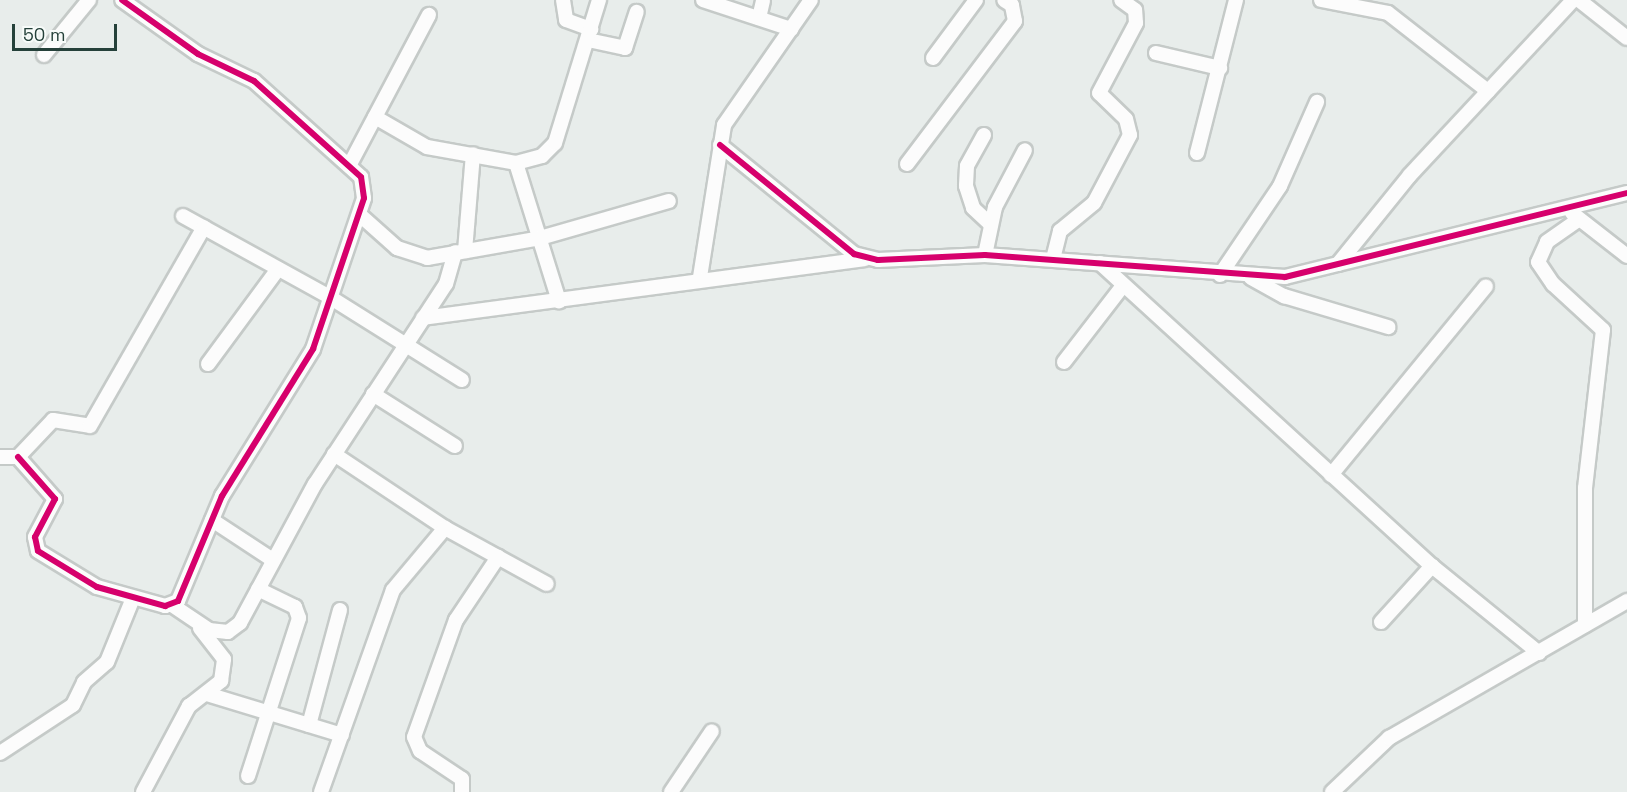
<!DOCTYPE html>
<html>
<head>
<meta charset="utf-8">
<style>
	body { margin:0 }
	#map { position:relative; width:1627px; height:792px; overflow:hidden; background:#e8edeb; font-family:"Space Grotesk",sans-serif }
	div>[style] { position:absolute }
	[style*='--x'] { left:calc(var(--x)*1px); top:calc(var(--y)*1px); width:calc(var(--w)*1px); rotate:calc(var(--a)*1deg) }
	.roads { filter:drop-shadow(2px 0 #c5cac8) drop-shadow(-2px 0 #c5cac8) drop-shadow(0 2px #c5cac8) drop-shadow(0 -2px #c5cac8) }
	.street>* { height:14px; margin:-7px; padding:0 7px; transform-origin:7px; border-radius:7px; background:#fcfcfc }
	.cycleway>* { height:6px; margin:-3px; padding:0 3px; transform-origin:3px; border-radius:3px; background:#d6006c }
	span { translate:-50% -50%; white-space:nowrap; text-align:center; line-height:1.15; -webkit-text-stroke:6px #f7fbf9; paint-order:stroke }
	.scale { position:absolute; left:12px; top:24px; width:105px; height:27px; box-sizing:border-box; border:3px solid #25413a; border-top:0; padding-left:8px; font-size:18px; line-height:21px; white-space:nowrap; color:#25413a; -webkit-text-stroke:4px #f7fbf9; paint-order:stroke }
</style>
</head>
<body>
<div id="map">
	<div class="roads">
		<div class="street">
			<div style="--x:563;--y:0;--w:20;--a:81"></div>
			<div style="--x:566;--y:20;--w:27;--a:20"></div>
			<div style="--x:703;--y:0;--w:93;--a:18.2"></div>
			<div style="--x:1321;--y:0;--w:68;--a:11"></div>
			<div style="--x:1388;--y:13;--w:127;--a:38"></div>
			<div style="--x:1579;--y:0;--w:61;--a:38.4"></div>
			<div style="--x:759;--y:18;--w:18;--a:-77"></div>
			<div style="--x:588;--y:40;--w:38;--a:12"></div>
			<div style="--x:625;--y:48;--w:38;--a:-72"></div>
			<div style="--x:1156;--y:53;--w:66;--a:13.2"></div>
			<div style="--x:44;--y:55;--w:71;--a:-50.7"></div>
			<div style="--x:933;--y:58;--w:72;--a:-53.4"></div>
			<div style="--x:375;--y:117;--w:60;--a:30"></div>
			<div style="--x:427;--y:147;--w:90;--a:10.2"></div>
			<div style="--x:516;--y:163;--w:145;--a:72.7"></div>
			<div style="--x:984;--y:135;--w:35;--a:119"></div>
			<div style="--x:967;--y:166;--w:20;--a:93"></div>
			<div style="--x:966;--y:186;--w:23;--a:72"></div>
			<div style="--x:973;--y:208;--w:22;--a:43"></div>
			<div style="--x:720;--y:145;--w:173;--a:39.1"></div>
			<div style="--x:854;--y:254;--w:25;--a:14"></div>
			<div style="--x:878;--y:260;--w:107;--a:-2.7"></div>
			<div style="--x:985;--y:255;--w:301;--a:4.2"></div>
			<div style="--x:1285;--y:277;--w:352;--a:-13.8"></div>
			<div style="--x:1197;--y:153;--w:158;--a:-75.7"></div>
			<div style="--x:516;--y:163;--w:27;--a:-15"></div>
			<div style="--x:542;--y:156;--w:18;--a:-45"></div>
			<div style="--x:555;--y:143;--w:150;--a:-72.9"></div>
			<div style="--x:907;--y:164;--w:179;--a:-52.9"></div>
			<div style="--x:1015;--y:21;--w:16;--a:-101"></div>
			<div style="--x:1012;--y:5;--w:9;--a:-148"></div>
			<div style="--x:349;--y:166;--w:171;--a:-62.1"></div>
			<div style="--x:1572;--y:213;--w:70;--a:38"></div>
			<div style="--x:360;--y:215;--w:50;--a:41.7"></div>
			<div style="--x:397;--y:248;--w:32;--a:18"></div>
			<div style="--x:427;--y:258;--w:115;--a:-10"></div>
			<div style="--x:540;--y:238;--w:134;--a:-16"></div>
			<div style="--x:183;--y:216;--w:166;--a:28.9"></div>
			<div style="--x:328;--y:296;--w:158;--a:32.1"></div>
			<div style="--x:1578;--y:220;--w:38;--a:145"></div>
			<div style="--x:1547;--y:242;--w:22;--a:114"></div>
			<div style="--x:1538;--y:262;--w:27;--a:56"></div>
			<div style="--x:1553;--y:284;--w:68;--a:42.6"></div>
			<div style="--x:1603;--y:330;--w:159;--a:96.5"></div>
			<div style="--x:1585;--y:488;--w:137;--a:90"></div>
			<div style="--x:465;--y:251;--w:97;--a:-85.3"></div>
			<div style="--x:985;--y:255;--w:49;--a:-78.2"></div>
			<div style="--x:995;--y:207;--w:64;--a:-62.2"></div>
			<div style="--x:1053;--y:259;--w:29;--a:-76"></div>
			<div style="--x:1060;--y:231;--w:44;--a:-39.5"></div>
			<div style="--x:1094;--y:203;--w:77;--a:-62.1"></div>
			<div style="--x:1130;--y:135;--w:16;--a:-104"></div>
			<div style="--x:1126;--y:119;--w:37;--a:-136"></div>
			<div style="--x:1099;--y:93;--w:79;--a:-62.1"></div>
			<div style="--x:1136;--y:23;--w:13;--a:-94"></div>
			<div style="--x:1135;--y:10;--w:17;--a:-144"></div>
			<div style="--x:1100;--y:263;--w:449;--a:42.4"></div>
			<div style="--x:1432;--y:566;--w:138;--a:39.1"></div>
			<div style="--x:1338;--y:264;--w:114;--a:-51"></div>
			<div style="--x:1410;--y:175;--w:239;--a:-47"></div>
			<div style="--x:1220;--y:275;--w:107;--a:-56"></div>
			<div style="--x:1280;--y:186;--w:92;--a:-66.2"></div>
			<div style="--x:700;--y:277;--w:154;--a:-81"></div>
			<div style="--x:724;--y:125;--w:152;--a:-55.2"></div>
			<div style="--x:1251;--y:278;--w:38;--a:29"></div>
			<div style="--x:1284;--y:296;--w:109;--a:16.6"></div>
			<div style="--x:423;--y:318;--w:445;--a:-7.6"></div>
			<div style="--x:1064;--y:362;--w:95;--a:-52.3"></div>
			<div style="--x:208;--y:364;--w:118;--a:-53.6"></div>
			<div style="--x:373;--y:394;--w:97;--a:32.4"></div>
			<div style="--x:334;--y:454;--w:133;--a:33.7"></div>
			<div style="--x:445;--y:528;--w:116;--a:28.8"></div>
			<div style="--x:0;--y:457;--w:18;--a:0"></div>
			<div style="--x:18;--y:457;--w:51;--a:-46.6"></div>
			<div style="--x:53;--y:420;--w:37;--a:9"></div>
			<div style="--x:90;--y:426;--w:229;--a:-60.2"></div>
			<div style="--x:18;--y:457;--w:56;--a:48.6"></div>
			<div style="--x:55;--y:499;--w:43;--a:117.8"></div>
			<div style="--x:35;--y:537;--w:14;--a:78"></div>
			<div style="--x:38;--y:551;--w:69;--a:31.4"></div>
			<div style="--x:97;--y:587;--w:71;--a:15.6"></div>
			<div style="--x:165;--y:606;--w:14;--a:-21"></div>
			<div style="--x:178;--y:601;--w:114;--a:-67.3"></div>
			<div style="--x:222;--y:496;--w:173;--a:-58.2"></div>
			<div style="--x:313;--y:349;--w:159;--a:-71.3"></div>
			<div style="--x:364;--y:198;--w:21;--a:-98"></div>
			<div style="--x:361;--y:177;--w:144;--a:-138.1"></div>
			<div style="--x:254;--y:81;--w:62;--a:-154.3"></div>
			<div style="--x:198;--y:54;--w:93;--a:-144.6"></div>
			<div style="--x:1331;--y:475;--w:244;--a:-50.6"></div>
			<div style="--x:212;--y:520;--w:73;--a:33.3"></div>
			<div style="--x:172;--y:605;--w:45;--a:34"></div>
			<div style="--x:209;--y:630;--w:19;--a:6"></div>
			<div style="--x:228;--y:632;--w:15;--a:-37"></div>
			<div style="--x:240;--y:623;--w:158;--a:-61.7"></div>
			<div style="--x:315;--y:484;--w:239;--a:-56.8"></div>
			<div style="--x:446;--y:284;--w:33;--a:-74"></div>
			<div style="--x:1381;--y:622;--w:76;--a:-47.7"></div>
			<div style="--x:207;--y:694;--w:141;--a:16.9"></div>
			<div style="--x:309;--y:725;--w:119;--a:-74.9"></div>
			<div style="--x:0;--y:753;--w:87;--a:-33.3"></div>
			<div style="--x:73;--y:705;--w:25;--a:-64"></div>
			<div style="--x:84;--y:682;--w:30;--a:-41"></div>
			<div style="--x:107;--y:662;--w:69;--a:-67.9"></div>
			<div style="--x:248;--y:776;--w:166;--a:-72.1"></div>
			<div style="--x:299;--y:618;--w:12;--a:-110"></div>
			<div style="--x:295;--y:607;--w:41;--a:-154.1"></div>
			<div style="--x:143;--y:792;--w:98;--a:-61.9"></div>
			<div style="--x:189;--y:706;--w:41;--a:-38"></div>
			<div style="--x:221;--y:681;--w:22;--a:-82"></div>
			<div style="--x:224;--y:659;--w:39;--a:-128"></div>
			<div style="--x:321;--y:792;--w:214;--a:-70.4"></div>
			<div style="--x:393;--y:590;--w:81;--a:-50"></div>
			<div style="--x:462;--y:792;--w:13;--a:-90"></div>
			<div style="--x:462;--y:779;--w:50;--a:-146.3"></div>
			<div style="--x:420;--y:751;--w:15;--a:-113"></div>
			<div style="--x:414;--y:737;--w:124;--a:-70.3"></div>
			<div style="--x:456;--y:620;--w:76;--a:-56.3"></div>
			<div style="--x:671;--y:792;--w:73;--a:-56.1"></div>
			<div style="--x:1332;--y:792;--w:79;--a:-43.5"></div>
			<div style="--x:1389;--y:738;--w:275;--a:-29.9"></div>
		</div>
	</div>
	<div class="cycleway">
		<div style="--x:720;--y:145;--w:173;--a:39.1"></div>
		<div style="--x:854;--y:254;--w:25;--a:14"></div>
		<div style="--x:878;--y:260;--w:107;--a:-2.7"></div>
		<div style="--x:985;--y:255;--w:301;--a:4.2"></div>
		<div style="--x:1285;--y:277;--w:352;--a:-13.8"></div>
		<div style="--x:18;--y:457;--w:56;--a:48.6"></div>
		<div style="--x:55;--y:499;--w:43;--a:117.8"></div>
		<div style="--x:35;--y:537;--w:14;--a:78"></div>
		<div style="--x:38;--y:551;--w:69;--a:31.4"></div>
		<div style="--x:97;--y:587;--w:71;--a:15.6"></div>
		<div style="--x:165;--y:606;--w:14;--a:-21"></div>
		<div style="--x:178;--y:601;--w:114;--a:-67.3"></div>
		<div style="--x:222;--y:496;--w:173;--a:-58.2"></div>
		<div style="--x:313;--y:349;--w:159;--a:-71.3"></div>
		<div style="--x:364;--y:198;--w:21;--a:-98"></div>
		<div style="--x:361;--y:177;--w:144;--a:-138.1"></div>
		<div style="--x:254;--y:81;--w:62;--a:-154.3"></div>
		<div style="--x:198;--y:54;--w:93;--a:-144.6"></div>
	</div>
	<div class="scale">50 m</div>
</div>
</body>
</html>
